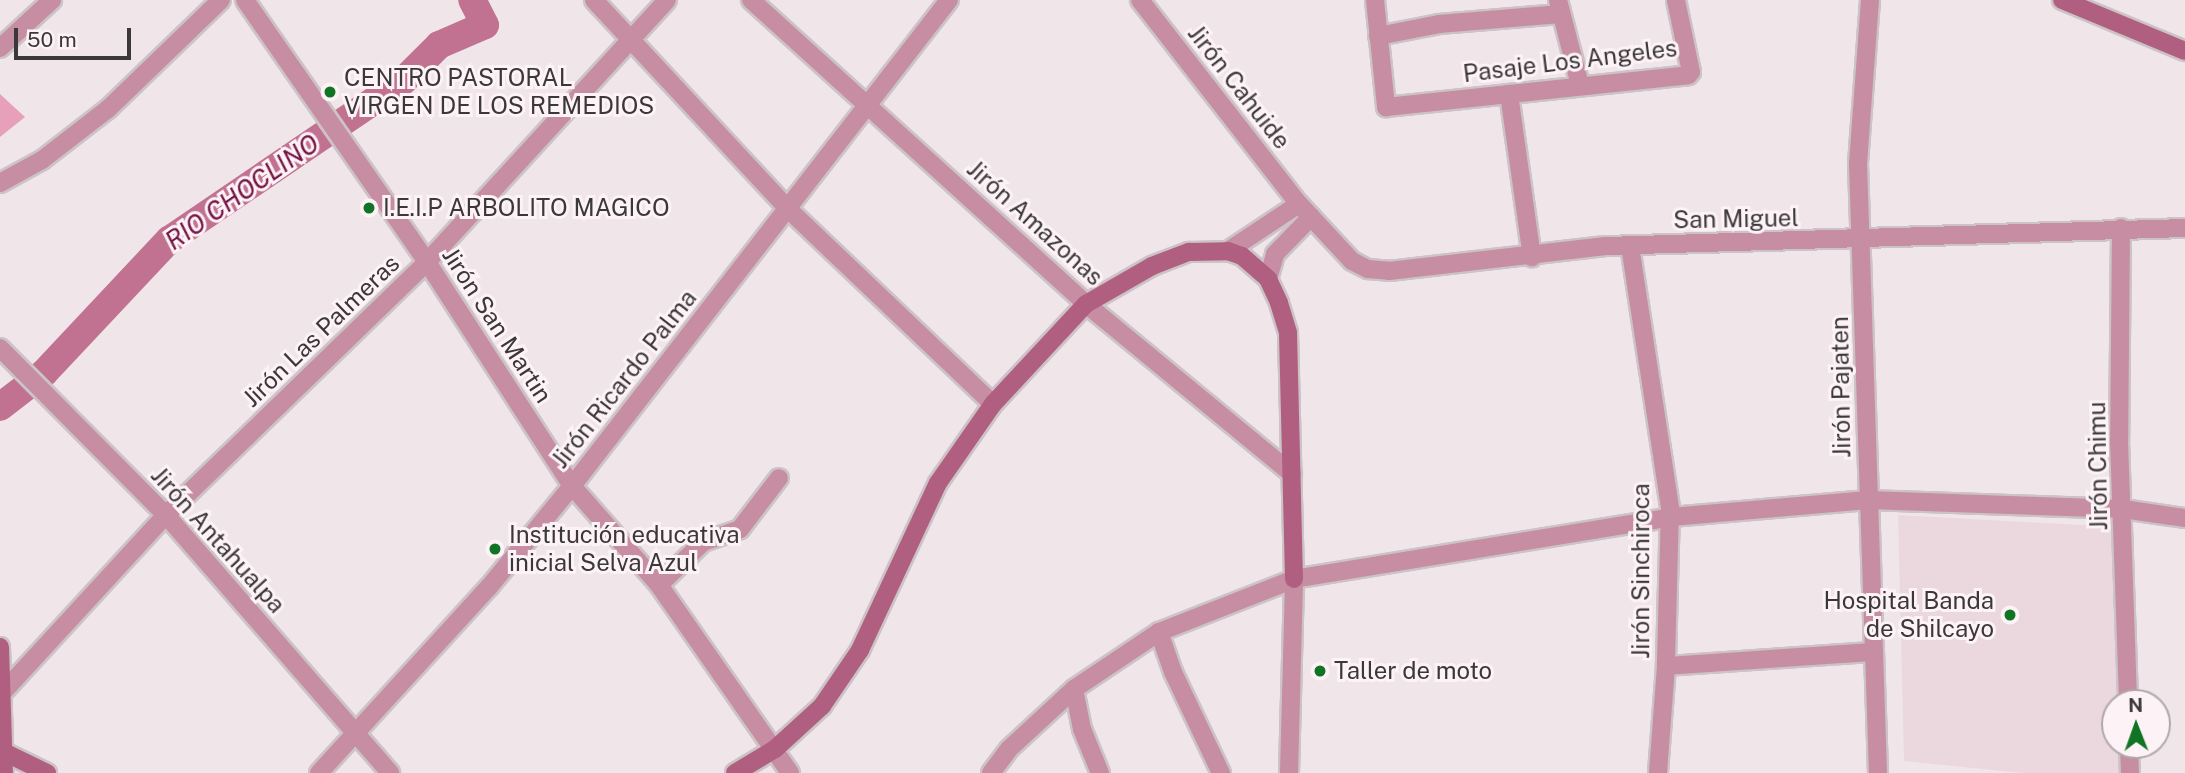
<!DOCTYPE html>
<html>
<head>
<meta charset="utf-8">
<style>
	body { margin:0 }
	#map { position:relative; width:2185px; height:773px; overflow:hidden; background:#f0e6e9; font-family:"Public Sans",sans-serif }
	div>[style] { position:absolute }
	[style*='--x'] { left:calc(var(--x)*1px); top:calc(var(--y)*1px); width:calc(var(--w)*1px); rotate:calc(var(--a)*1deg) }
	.built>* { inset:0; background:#ead8de }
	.green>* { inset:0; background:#e7a0ba }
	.river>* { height:28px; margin:-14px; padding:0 14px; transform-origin:14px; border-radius:14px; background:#c27291 }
	.roads { filter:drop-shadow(2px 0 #ccc3c6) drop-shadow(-2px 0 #ccc3c6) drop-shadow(0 2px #ccc3c6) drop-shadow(0 -2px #ccc3c6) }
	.minor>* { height:18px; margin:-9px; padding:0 9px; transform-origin:9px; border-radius:9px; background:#c78da2 }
	.tertiary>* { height:18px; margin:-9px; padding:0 9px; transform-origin:9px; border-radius:9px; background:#c78da2 }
	.secondary>* { height:18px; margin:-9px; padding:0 9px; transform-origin:9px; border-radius:9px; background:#b15f80 }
	.dots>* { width:19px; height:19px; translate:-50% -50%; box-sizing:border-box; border:4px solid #fdf3f7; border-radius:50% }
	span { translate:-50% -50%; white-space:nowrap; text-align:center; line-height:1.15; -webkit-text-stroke:6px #fdf3f7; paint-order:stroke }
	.street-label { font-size:24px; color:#3b3839 }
	.poi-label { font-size:24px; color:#3b3839 }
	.left { translate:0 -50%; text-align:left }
	.right { translate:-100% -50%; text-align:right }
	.water-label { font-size:26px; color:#741445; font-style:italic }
	.north { position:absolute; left:2101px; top:689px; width:70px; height:70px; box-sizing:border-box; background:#fdf3f7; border:2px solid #afa8ab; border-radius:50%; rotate:359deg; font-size:19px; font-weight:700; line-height:28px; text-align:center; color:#3b3839 }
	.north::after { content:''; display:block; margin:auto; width:24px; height:32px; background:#117425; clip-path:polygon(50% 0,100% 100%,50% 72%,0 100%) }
	.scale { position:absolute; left:14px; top:28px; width:117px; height:32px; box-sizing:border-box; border:4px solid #3b3839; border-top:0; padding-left:9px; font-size:21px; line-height:24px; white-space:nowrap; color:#3b3839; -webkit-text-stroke:5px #fdf3f7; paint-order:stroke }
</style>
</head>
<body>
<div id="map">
	<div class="built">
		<div style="clip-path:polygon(1898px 515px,2119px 527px,2122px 703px,2115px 703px,2115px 745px,2122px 745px,2123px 773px,2022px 773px,1904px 761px)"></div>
	</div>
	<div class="green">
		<div style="clip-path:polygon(0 94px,25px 117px,0 137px)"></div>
	</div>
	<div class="river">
		<div style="--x:0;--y:407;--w:56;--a:-37.7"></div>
		<div style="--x:44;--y:373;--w:183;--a:-46.8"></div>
		<div style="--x:169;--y:240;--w:284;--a:-34.2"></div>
		<div style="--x:404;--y:80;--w:49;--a:-45"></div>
		<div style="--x:439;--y:45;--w:50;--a:-23.5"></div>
		<div style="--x:485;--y:25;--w:28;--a:-117"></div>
	</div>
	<div class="roads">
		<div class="minor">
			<div style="--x:245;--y:0;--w:319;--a:55.2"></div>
			<div style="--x:427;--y:262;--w:267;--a:57.1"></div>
			<div style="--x:572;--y:486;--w:132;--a:48.7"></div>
			<div style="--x:659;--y:585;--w:229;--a:55.1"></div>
			<div style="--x:751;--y:0;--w:452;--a:42.2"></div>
			<div style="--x:1086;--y:304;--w:267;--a:39.5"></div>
			<div style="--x:1140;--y:0;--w:259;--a:52.1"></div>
			<div style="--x:1299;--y:204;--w:78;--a:47.1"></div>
			<div style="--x:1352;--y:261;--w:18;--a:27"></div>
			<div style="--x:1368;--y:269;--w:21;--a:5"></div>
			<div style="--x:1389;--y:271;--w:218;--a:-6.6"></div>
			<div style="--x:1606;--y:246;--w:579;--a:-1.78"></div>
			<div style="--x:1375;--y:0;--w:108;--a:84.1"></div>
			<div style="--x:1386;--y:107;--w:304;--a:-6"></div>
			<div style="--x:1688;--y:75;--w:4;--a:-45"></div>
			<div style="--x:1691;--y:72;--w:74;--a:-101.8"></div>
			<div style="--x:1558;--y:0;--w:88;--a:75.5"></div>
			<div style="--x:1870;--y:0;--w:164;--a:94.2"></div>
			<div style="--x:1858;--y:164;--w:609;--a:88.12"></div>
			<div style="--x:1378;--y:36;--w:62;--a:-11.1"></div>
			<div style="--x:1439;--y:24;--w:122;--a:-4.7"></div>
			<div style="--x:1509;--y:94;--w:165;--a:82"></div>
			<div style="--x:2121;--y:228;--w:213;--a:90.5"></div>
			<div style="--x:2119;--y:441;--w:262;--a:88"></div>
			<div style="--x:1630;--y:246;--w:265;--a:81.3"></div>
			<div style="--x:1670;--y:508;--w:158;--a:91.5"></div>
			<div style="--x:1666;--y:666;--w:107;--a:94.3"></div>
			<div style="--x:1228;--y:251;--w:85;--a:-33.5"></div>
			<div style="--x:1268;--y:279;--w:26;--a:-74"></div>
			<div style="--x:1275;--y:254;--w:52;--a:-45.8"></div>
			<div style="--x:659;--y:585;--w:62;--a:-44.3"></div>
			<div style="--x:703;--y:542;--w:39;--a:-19"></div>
			<div style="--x:740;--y:529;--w:64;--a:-52.6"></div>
			<div style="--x:1159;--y:632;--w:42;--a:70.7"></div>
			<div style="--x:1173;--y:672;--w:112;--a:64.6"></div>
			<div style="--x:1666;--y:666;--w:208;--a:-3.9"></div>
			<div style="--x:1074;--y:689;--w:41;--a:78.7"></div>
			<div style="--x:1082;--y:729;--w:48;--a:67.8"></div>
			<div style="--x:3;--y:692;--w:241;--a:-47.4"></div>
			<div style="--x:166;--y:515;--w:363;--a:-44.1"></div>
			<div style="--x:427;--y:262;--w:355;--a:-47.5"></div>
			<div style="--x:2129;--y:745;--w:28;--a:88"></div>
			<div style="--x:319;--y:773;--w:252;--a:-47.6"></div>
			<div style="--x:489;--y:587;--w:131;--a:-50.6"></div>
			<div style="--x:572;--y:486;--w:615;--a:-52.2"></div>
			<div style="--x:991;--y:773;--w:30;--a:-53"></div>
			<div style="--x:1009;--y:749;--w:88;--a:-42.7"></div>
			<div style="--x:1074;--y:689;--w:102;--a:-33.8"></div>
			<div style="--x:1159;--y:632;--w:145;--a:-21.4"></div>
		</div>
		<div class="tertiary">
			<div style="--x:594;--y:0;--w:284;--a:47.1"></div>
			<div style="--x:787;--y:208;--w:284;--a:43.6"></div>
			<div style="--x:0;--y:48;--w:71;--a:-42.7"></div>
			<div style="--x:0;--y:183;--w:48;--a:-28.7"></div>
			<div style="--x:42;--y:160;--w:83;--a:-37.7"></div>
			<div style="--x:108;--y:109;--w:157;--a:-44"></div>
			<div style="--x:0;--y:348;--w:235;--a:45.2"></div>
			<div style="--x:166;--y:515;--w:342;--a:49"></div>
			<div style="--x:1289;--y:773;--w:194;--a:-88.5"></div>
			<div style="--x:1294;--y:579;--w:382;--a:-9.3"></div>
			<div style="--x:1671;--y:517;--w:198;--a:-4.9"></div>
			<div style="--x:1868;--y:500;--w:255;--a:2"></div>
			<div style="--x:2123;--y:509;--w:63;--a:8.3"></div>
		</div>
		<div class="secondary">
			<div style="--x:2062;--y:0;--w:133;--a:22.5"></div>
			<div style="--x:0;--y:647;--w:126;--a:88.2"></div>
			<div style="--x:4;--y:752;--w:48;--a:26"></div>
			<div style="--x:735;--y:773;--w:47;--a:-31"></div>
			<div style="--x:775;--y:749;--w:64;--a:-42.5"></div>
			<div style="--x:822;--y:706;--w:68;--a:-55.8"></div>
			<div style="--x:860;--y:650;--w:184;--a:-65"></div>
			<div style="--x:938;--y:483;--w:96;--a:-55.2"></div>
			<div style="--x:993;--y:404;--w:137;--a:-47.1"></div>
			<div style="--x:1086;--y:304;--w:76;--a:-29.9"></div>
			<div style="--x:1152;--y:266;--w:40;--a:-21"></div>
			<div style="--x:1189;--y:252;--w:39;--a:-1"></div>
			<div style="--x:1228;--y:251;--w:15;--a:20"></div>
			<div style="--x:1242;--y:256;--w:35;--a:41"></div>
			<div style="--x:1268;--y:279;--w:26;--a:65"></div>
			<div style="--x:1279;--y:303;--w:31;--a:73"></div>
			<div style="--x:1288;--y:333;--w:246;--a:88.6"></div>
		</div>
	</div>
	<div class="dots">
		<div style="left:330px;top:92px;background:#117425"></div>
		<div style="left:369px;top:208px;background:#117425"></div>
		<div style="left:495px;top:549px;background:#117425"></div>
		<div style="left:2010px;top:615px;background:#117425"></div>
		<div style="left:1320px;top:671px;background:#117425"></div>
	</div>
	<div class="street-label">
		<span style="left:1570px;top:61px;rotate:-7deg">Pasaje Los Angeles</span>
		<span style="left:1239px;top:87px;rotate:52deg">Jirón Cahuide</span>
		<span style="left:1736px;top:219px;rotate:-1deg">San Miguel</span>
		<span style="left:1035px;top:223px;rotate:42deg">Jirón Amazonas</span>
		<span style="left:497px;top:325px;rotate:57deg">Jirón San Martin</span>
		<span style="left:321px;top:331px;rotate:-44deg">Jirón Las Palmeras</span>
		<span style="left:624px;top:379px;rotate:-52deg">Jirón Ricardo Palma</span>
		<span style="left:1841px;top:387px;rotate:-91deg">Jirón Pajaten</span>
		<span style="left:2098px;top:466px;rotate:-91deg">Jirón Chimu</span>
		<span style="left:218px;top:540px;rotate:48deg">Jirón Antahualpa</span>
		<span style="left:1641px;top:571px;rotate:-90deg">Jirón Sinchiroca</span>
	</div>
	<div class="poi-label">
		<span class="left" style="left:344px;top:92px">CENTRO PASTORAL<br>VIRGEN DE LOS REMEDIOS</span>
		<span class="left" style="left:383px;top:208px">I.E.I.P ARBOLITO MAGICO</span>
		<span class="left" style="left:509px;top:549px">Institución educativa<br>inicial Selva Azul</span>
		<span class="right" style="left:1994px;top:615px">Hospital Banda<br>de Shilcayo</span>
		<span class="left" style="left:1334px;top:671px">Taller de moto</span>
	</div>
	<div class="water-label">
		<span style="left:242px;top:192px;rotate:-35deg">RIO CHOCLINO</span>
	</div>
	<div class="north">N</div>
	<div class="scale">50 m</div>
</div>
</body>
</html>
